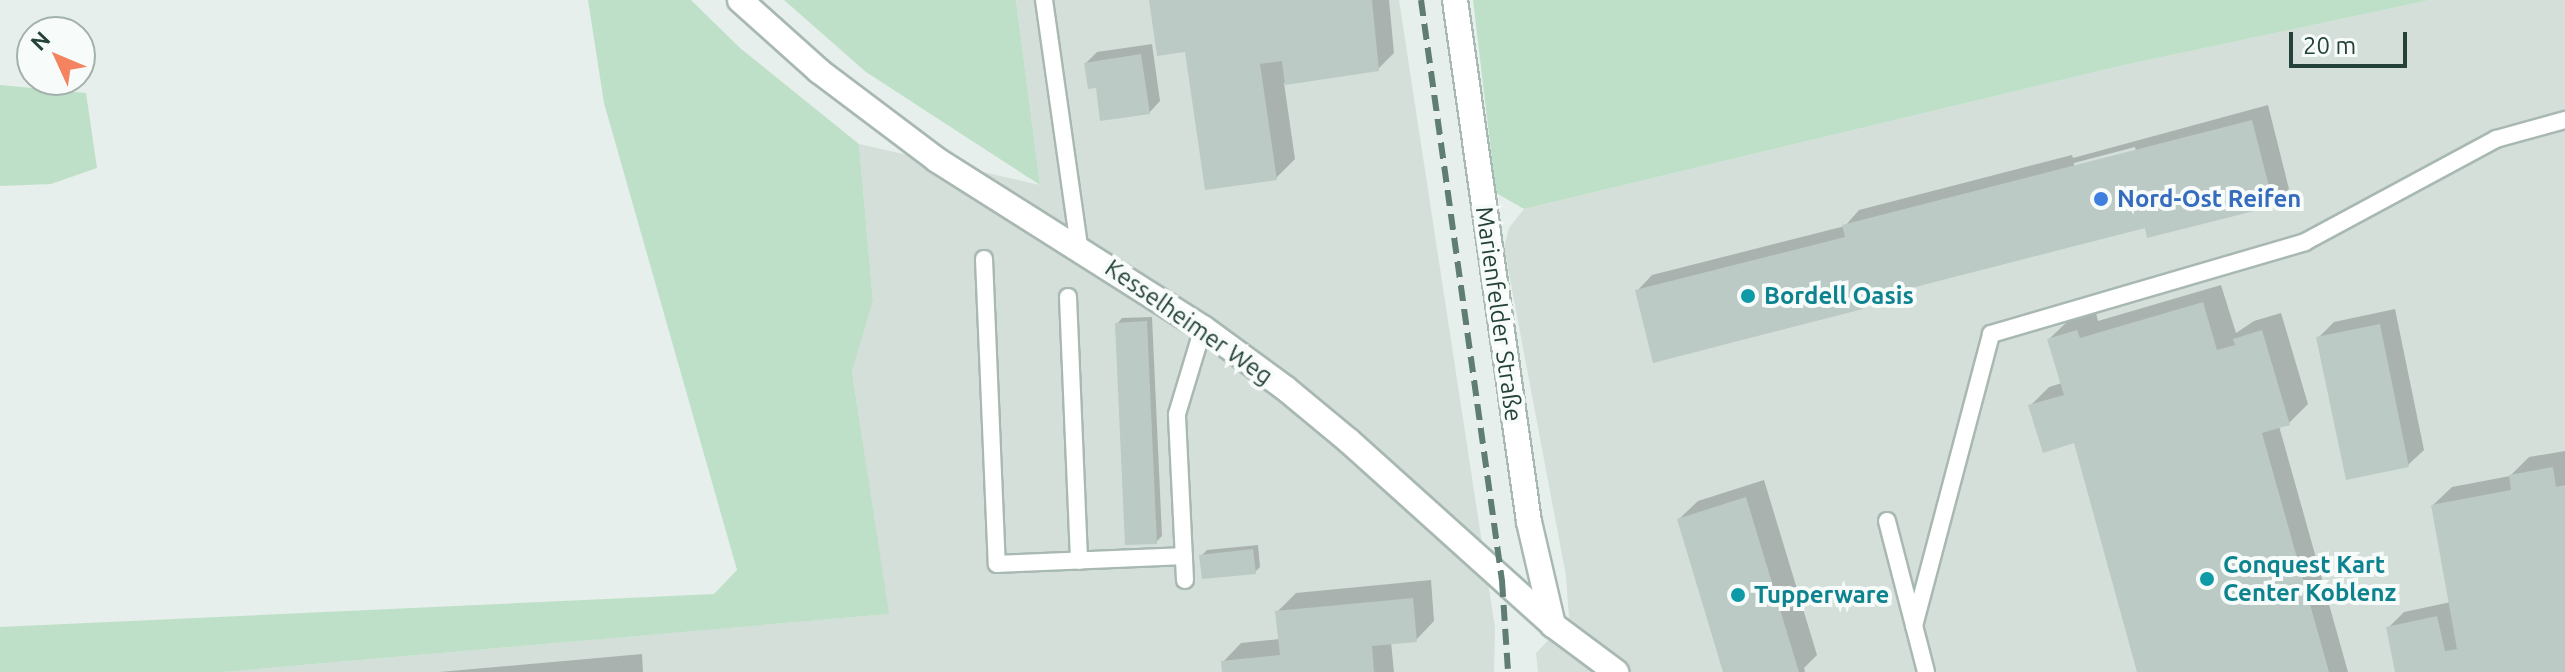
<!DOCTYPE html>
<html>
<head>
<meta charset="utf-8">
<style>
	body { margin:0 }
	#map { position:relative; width:2565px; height:672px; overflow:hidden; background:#e6efeb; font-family:Ubuntu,sans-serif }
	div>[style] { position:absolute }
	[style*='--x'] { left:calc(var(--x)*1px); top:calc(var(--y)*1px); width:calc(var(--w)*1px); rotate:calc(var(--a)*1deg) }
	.built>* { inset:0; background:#d4dfda }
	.green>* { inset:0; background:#bfe0c8 }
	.shadow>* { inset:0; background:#0003 }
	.building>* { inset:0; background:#bbcac4 }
	.roads { filter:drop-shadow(2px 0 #a8b8b2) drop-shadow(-2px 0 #a8b8b2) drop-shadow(0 2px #a8b8b2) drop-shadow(0 -2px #a8b8b2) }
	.service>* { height:16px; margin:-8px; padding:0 8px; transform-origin:8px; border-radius:8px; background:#fff }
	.minor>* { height:24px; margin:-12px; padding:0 12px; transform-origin:12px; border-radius:12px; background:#fff }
	.rail>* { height:6px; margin-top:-3px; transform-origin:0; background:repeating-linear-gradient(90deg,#5f7d75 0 16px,transparent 0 24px) }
	.dots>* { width:22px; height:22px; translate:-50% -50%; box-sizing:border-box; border:4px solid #f7fbf9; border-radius:50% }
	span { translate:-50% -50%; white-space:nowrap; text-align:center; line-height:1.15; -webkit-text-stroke:8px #f7fbf9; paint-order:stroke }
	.shop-label { font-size:24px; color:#366cbe; font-weight:700 }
	.left { translate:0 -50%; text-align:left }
	.culture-label { font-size:24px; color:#0d838f; font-weight:700 }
	.street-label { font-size:24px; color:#24423a }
	.north { position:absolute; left:16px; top:16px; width:80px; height:80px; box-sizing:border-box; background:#f7fbf9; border:2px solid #a3b1ad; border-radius:50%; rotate:314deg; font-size:22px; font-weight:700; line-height:32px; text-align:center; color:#24423a }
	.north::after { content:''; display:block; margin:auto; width:28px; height:36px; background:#f4845f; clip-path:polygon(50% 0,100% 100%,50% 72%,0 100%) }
	.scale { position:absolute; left:2289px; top:32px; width:118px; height:36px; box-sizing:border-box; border:4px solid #24423a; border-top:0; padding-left:10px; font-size:24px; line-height:28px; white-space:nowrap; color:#24423a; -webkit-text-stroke:6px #f7fbf9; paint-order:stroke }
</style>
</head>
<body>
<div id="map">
	<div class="built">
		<div style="clip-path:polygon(1016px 0,1399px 0,1495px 628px,1494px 672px,223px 672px,888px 614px,852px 370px,873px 301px,859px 144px,1040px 185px)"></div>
		<div style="clip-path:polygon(2430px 0,2565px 0,2565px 672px,1538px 672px,1536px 653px,1569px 618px,1566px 576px,1504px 247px,1509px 228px,1524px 209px,2120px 66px)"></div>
	</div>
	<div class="green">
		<div style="clip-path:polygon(588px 0,691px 0,740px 48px,859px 144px,873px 301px,852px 371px,889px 614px,223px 672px,0 672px,0 627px,714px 594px,737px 570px,604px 103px)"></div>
		<div style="clip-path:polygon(784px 0,1016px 0,1040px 185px,866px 72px)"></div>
		<div style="clip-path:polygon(1473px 0,2430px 0,2120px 66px,1524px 209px,1496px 193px)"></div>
		<div style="clip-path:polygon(0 85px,86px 93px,97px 168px,51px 184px,0 186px)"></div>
	</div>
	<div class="shadow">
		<div style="clip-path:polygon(1150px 0,1389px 0,1394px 53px,1378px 69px,1284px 83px,1295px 159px,1276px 178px)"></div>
		<div style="clip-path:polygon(1152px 44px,1160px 101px,1149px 113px,1086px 63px,1097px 52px)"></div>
		<div style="clip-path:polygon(evenodd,2268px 105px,2289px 189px,2273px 204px,2146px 225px,1873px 296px,1862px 307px,1637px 291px,1652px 275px,1845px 226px,1859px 210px,2072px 155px,2073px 158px,2268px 105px,2135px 147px,2136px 151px,2074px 167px,2074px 163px,2135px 147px)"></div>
		<div style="clip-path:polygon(2221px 285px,2236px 333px,2254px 321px,2281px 313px,2308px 404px,2289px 423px,2279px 426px,2348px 672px,2140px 672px,2075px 441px,2030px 406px,2049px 387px,2062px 383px,2049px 339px,2068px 321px,2096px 313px,2098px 321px)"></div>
		<div style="clip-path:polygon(2395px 309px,2424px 450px,2408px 465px,2318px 338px,2334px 322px)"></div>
		<div style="clip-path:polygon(1152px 317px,1162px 536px,1156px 542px,1117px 324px,1122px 318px)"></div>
		<div style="clip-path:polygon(2565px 451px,2565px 672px,2397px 672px,2388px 628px,2404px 612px,2451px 602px,2433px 505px,2452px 487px,2510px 476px,2529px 457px)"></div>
		<div style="clip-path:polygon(1764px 480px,1817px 655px,1804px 668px,1805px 672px,1725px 672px,1679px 519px,1698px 501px)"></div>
		<div style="clip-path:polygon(1258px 545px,1260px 567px,1255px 572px,1201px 556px,1207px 550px)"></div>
		<div style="clip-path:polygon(1431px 580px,1434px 621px,1416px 640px,1391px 642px,1394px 672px,1224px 672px,1223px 662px,1241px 643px,1280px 639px,1277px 612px,1296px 593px)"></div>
		<div style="clip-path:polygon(642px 654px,643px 672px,439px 672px)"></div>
	</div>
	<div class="building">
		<div style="clip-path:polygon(1149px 0,1372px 0,1379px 71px,1285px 85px,1282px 61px,1260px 64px,1277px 180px,1205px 190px,1185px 52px,1157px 56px)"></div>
		<div style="clip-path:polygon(1141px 54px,1150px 114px,1100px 121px,1096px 88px,1088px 89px,1084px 63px)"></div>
		<div style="clip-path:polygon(2252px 120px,2274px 206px,2147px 238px,2145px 228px,1861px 301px,1863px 309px,1653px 363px,1635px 290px,1845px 237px,1842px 225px)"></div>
		<div style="clip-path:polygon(2203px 302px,2217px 350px,2235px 345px,2233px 339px,2262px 330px,2290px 425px,2262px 433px,2329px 672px,2137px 672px,2074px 443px,2043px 453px,2028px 405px,2064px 395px,2047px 339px,2077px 330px,2080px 338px)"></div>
		<div style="clip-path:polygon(1147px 321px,1157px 544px,1125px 545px,1115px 323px)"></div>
		<div style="clip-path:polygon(2380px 324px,2409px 467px,2346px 480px,2316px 337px)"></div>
		<div style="clip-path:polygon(2553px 467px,2556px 487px,2565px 485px,2565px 672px,2395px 672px,2386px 627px,2437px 616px,2445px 651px,2457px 649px,2431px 505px,2511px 490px,2509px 475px)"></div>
		<div style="clip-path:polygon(1746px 497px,1799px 672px,1723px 672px,1677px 519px)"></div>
		<div style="clip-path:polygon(1253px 549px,1256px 574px,1202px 579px,1199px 555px)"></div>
		<div style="clip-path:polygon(1413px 598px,1417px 642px,1372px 646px,1374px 672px,1222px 672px,1221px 661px,1280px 655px,1275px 611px)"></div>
	</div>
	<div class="roads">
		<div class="service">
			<div style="--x:1044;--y:0;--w:249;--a:81.9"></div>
			<div style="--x:984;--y:259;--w:305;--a:87.6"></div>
			<div style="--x:997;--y:564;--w:187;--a:-2.4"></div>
			<div style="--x:1068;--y:297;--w:264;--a:87.6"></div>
			<div style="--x:1887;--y:521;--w:156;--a:75.5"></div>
			<div style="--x:1185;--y:580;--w:166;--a:-92.8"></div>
			<div style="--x:1177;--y:414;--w:90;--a:-73.2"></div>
			<div style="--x:1914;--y:626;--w:302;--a:-75.2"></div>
			<div style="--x:1991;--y:334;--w:327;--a:-16.3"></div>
			<div style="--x:2305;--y:242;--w:217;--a:-28.3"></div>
			<div style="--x:2496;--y:139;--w:72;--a:-15.4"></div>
		</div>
		<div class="minor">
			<div style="--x:740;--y:0;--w:106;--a:41.9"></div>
			<div style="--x:819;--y:71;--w:148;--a:37"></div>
			<div style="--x:937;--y:160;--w:315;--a:32.3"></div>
			<div style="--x:1203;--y:328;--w:102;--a:36.2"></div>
			<div style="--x:1285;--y:388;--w:83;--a:39.6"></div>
			<div style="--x:1349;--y:441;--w:275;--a:42"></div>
			<div style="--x:1553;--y:625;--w:79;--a:36.7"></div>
			<div style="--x:1455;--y:0;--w:527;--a:81.93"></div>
			<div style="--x:1529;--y:522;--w:106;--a:76.9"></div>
		</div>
	</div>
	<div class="rail">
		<div style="--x:1421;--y:0;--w:587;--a:82.06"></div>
		<div style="--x:1502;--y:581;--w:91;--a:86.2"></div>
	</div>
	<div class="dots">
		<div style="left:2101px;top:199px;background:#3f7fe0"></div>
		<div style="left:1748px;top:296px;background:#0f9aa8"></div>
		<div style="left:2207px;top:579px;background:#0f9aa8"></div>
		<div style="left:1738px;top:595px;background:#0f9aa8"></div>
	</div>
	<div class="shop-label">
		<span class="left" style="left:2117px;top:199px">Nord-Ost Reifen</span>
	</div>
	<div class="culture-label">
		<span class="left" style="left:1764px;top:296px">Bordell Oasis</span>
		<span class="left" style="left:2223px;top:579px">Conquest Kart<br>Center Koblenz</span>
		<span class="left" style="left:1754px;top:595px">Tupperware</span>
	</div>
	<div class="street-label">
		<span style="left:1499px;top:314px;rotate:82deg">Marienfelder Straße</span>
		<span style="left:1189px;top:322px;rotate:35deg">Kesselheimer Weg</span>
	</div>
	<div class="north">N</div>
	<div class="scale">20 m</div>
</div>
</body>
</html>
